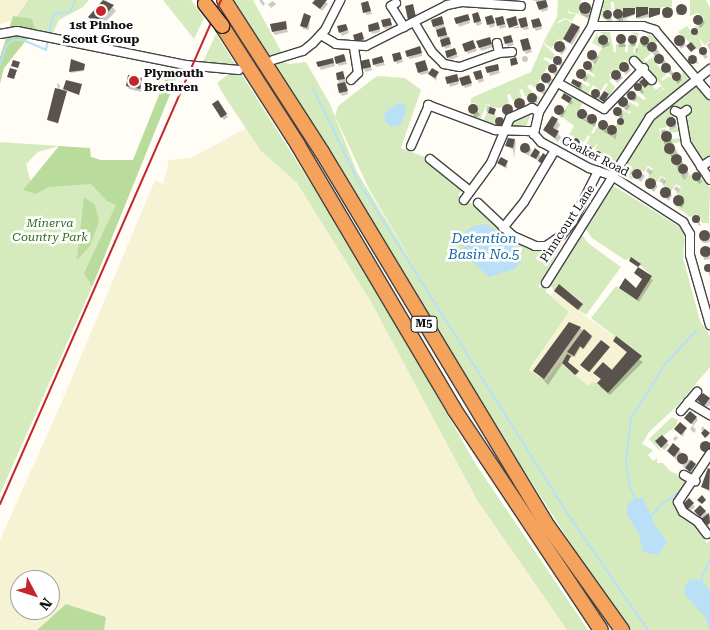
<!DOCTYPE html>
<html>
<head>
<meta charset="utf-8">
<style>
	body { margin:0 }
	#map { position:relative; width:710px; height:630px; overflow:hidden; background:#fffdf5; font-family:"Roboto Serif",serif }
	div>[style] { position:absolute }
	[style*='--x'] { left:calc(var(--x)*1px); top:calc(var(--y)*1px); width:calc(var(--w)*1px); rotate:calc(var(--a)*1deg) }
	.farmland>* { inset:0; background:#f6f3d4 }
	.green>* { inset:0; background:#d5ebbd }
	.forest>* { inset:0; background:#b9dc9c }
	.water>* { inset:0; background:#b9e0f7 }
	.shadow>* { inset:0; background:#0003 }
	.round { border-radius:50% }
	.stream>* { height:2px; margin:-1px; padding:0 1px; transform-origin:1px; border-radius:1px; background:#b9e0f7 }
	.building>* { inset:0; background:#5a524d }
	.roads { filter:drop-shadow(1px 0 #444) drop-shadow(-1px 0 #444) drop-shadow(0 1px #444) drop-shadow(0 -1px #444) }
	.street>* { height:8px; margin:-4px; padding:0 4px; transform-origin:4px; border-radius:4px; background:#fff }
	.highway>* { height:14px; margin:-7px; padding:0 7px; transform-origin:7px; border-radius:7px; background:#f5a25d }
	.rail>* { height:2px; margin:-1px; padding:0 1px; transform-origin:1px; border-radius:1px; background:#c4262e }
	.bridges { filter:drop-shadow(1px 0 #222) drop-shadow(-1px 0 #222) drop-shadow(0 1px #222) drop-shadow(0 -1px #222) }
	.highway-bridge>* { height:14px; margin:-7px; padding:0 7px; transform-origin:7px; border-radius:7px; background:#f5a25d }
	.dots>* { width:14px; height:14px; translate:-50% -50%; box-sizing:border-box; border:2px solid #fff; border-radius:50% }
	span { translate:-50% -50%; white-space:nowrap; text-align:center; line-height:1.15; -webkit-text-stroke:5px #fff; paint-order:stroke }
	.shield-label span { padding:1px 4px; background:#fff; border:1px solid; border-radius:4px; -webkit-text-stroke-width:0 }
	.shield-label { font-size:11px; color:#111; font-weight:700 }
	.poi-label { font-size:12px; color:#111; font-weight:700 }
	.left { translate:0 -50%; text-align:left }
	.street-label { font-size:12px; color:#111 }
	.park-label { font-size:12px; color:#2f6b1f; font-style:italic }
	.water-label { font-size:14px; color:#1768a6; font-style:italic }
	.north { position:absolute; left:10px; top:570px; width:50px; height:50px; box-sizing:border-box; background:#fff; border:1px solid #a0a0a0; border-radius:50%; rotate:130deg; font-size:14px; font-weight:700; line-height:20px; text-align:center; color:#111 }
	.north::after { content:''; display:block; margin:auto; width:18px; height:22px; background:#c4262e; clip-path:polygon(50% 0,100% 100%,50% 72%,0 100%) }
</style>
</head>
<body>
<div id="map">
	<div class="farmland">
		<div style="clip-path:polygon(0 0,28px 0,12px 21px,0 24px)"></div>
		<div style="clip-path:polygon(evenodd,246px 128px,261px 151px,297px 183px,371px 302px,477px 500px,567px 630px,104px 630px,106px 617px,66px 604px,37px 630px,0 630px,0 540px,63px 399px,155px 180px,163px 184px,169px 160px,191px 158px,246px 128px,20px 580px,50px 580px,50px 610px,20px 610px,20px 580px)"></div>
		<div style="clip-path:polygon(559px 284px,583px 304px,578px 311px,642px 356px,608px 393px,588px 386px,560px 362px,546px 382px,529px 371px,569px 312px,550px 296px)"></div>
	</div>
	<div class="green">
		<div style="clip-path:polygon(28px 0,89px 0,83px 7px,59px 20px,50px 39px,16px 17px)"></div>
		<div style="clip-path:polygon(163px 0,191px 0,204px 18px,194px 39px)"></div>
		<div style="clip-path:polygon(233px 0,253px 0,282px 53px,274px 60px,290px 64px,306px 62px,330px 104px,357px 172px,415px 267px,369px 189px,335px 116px,338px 106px,377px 76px,405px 78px,421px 90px,401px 148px,430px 159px,463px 189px,458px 195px,535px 246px,557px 240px,563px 242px,538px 288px,545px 286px,546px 292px,569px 312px,529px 370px,546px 381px,560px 362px,588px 386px,592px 382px,597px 383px,608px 393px,641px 356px,591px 318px,616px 286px,637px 300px,652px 276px,632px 258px,625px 260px,592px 238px,583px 225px,609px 183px,683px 229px,685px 236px,683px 258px,700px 321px,710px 336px,710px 367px,678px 405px,649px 432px,642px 444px,653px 450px,648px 455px,653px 461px,657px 458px,657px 463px,663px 463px,670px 471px,687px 479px,688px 488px,674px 505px,703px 531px,706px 543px,710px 541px,710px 630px,632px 630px,589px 572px,497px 428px)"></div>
		<div style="clip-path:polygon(558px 0,581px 0,579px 14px,588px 15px,590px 12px,588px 19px,579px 14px,569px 12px,569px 8px,568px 13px,576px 14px,572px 21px,565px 18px,559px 21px,557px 24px,566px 19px,572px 23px,562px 42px,558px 39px,552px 48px,545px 44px,547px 39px,544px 44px,555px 55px,552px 60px,545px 57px,543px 59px,550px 63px,535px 88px,530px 84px,527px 87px,540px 98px,537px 103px,538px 99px,532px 92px,526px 97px,531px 104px,536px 103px,530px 106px,522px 89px,519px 90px,522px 97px,513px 101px,510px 94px,507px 95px,509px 103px,500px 108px,490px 107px,488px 113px,496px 116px,494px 123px,503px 126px,483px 121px,490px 105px,487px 104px,480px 120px,471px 116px,470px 113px,472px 115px,479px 112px,475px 103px,471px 104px,471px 98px,531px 72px,545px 39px,557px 17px)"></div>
		<div style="clip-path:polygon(604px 0,672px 0,672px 7px,662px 7px,660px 11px,660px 8px,649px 8px,647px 11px,623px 8px,623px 18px,630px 21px,617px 21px,622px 18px,622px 10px,614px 9px,614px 2px,611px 2px,611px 10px,603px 10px,606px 21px,601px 16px)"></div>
		<div style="clip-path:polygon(690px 0,706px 0,710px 8px,710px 41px,705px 45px,699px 38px,702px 46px,698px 50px,678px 32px,687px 26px,694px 35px,699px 31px,694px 26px,699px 26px,704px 18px,698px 13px,690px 16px)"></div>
		<div style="clip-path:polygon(600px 32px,610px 32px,614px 53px,616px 52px,616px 44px,625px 44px,625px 52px,628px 52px,628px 44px,635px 43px,635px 35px,631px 32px,639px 33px,633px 52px,636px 53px,639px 43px,646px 45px,648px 36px,646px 33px,650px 35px,659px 41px,646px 47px,651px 54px,644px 59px,646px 62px,657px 54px,653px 58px,658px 66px,666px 74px,670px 71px,661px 79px,662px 81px,670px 76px,676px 82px,683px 72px,690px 81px,660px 105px,616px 169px,599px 163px,603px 154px,595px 149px,599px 142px,593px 148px,586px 144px,590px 137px,588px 135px,584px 142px,571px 135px,567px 139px,574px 126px,561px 116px,572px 98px,569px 94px,583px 102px,577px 115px,593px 125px,597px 122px,591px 133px,593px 134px,597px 127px,604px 131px,606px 127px,606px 131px,614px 137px,618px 130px,615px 127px,617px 123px,621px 125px,624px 120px,619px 117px,623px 110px,629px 114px,631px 112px,625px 108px,629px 102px,638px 107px,639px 104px,633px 100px,636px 94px,644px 100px,646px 98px,639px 92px,643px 88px,639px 82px,645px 88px,650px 83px,656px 90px,661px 86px,663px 89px,654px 96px,664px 89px,644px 64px,630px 57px,628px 63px,625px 60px,618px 67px,620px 71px,616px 69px,609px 75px,612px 78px,609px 81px,615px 87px,610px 95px,604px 91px,608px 84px,606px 83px,601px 91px,593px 85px,587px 95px,574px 88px,579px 88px,582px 83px,589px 87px,590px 84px,583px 80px,587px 73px,594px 77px,595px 75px,589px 71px,602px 48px,592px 43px,597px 33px,601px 46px,609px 41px)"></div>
		<div style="clip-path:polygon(216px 34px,363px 266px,475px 463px,588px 630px,567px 630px,477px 500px,371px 302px,297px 183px,261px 151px,225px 97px,217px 83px,231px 72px,202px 64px)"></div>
		<div style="clip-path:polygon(695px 84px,710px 99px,710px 158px,700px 159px,678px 116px,666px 119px,667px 127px,659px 129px,660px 132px,680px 128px,681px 132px,660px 133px,661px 140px,682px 138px,683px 141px,663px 146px,667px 154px,677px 152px,670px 157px,675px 165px,684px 162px,677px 167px,682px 175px,686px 173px,682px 179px,691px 174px,696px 182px,703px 177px,710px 188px,709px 226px,708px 223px,702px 223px,697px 214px,690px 217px,675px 206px,681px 205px,684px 199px,677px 194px,681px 187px,676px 184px,671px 191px,662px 185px,666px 178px,661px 176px,657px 182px,648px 177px,653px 169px,648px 166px,644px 172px,636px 168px,631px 175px,633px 180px,618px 170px,651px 119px)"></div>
		<div style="clip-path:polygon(532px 111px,526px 127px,508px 127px,510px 122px)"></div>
		<div style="clip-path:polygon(0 142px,59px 146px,38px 152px,26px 164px,31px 183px,105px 171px,117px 205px,84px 273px,92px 287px,0 494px)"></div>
		<div style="clip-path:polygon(581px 233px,588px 243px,621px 267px,586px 315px,578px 310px,583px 303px,559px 284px,554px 291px,549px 283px)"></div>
		<div style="clip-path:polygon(679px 410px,672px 417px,678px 420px,676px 426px,656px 441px,661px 452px,649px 439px)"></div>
	</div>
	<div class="forest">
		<div style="clip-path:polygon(13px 16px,32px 19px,35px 29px,4px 68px,0 84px,0 57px)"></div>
		<div style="clip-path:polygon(169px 70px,179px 72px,92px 287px,84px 273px,116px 205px,107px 201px,91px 184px,49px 187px,36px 194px,23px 190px,59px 146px,90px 148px,91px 157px,101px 160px,133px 160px)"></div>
		<div style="clip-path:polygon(84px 197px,95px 205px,99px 221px,90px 246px,77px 260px)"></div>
		<div style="clip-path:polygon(66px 604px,106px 617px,104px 630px,37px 630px)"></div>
	</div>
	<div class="water">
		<div style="clip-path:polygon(398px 103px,405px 105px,406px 112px,400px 125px,393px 127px,386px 123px,384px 113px)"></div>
		<div style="clip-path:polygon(485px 224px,494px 229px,504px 242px,518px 249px,520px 262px,515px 269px,489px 277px,467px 257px,462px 244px,465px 233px,471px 227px)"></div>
		<div style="clip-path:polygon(635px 498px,643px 498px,656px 527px,667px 541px,658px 555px,643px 552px,639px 534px,627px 515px,627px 505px)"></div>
		<div style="clip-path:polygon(691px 579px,703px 581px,710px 591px,710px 630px,705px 617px,685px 595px,685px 585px)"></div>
	</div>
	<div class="shadow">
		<div style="clip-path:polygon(106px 0,116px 11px,101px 27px,89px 17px)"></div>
		<div style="clip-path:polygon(259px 0,262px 0,265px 4px,263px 6px)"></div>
		<div style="clip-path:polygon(316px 0,324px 0,328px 4px,322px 11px,314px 3px)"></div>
		<div style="clip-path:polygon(532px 0,545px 0,548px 10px,542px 12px,538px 2px)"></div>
		<div style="clip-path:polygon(273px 1px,276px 4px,271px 8px,268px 4px)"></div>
		<div style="clip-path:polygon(368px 2px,372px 14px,366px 15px,365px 12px)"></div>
		<div style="clip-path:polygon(582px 2px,591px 6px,589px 18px,580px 14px)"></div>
		<div style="clip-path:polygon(677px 6px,686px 6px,686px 14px,677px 15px)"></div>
		<div style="clip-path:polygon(663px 8px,672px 8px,672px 16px,663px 18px)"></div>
		<div style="clip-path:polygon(637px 9px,647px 9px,650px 14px,660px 9px,660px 15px,638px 19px)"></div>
		<div style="clip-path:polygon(621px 10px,624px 16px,634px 10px,634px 15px,625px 19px,623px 15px,623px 21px,617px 22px,615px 11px)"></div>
		<div style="clip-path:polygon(604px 11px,610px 11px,612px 21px,607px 21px)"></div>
		<div style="clip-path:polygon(478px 13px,482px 24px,477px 26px,473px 15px)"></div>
		<div style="clip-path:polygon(698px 15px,705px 22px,701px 28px,694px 22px)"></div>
		<div style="clip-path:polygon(310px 17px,309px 30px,303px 29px,301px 26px)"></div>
		<div style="clip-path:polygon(503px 17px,506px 27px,500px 29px,496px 19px)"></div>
		<div style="clip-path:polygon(442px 18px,451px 47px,445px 49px,434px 26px)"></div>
		<div style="clip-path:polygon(456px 18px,469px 18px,470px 23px,459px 27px)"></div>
		<div style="clip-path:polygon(486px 18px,493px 19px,495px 26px,490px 28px)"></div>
		<div style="clip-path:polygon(525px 18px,529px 29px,524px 30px,522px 28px)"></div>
		<div style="clip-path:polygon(390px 19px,393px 28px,385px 29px,384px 27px)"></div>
		<div style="clip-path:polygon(285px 22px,288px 32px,275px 35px,273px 32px)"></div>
		<div style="clip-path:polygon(540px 22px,542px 29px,536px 31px,534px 28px)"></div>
		<div style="clip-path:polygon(346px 25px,349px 33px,342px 36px,338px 27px)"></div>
		<div style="clip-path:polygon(379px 26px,380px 32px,372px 34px,371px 31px)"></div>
		<div style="clip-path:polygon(519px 26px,519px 28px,511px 28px)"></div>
		<div style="clip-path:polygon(579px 28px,580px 31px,572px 45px,566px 42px,564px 39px)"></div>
		<div style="clip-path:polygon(695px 28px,698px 33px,695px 35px,691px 30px)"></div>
		<div style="clip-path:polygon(604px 35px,610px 45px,603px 48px,598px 39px)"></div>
		<div style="clip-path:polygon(679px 35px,686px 45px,681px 49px,674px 39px)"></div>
		<div style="clip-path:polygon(363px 36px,365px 42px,358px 44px,356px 41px)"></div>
		<div style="clip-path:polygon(624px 36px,626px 47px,619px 47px,618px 37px)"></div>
		<div style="clip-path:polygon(629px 36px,634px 36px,636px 46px,631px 46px)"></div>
		<div style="clip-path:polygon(643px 36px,649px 40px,647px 47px,653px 43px,674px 74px,677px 72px,682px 80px,678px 84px,648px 48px,642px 46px)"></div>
		<div style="clip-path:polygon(512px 39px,514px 45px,508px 47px,506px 44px)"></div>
		<div style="clip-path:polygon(528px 40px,532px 52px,526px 54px,524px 51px)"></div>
		<div style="clip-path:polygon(491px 41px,493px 47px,481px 51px,478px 42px)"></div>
		<div style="clip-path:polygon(558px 41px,567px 48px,562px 55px,554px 48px)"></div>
		<div style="clip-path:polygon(710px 42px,710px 50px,707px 45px)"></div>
		<div style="clip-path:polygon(474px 44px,477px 51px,468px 54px,466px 51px)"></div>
		<div style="clip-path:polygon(636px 47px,638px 49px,637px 53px,635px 52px)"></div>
		<div style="clip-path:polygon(702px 48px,708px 57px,705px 59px,699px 50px)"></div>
		<div style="clip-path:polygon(421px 51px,422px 56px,410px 59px,408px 57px)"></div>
		<div style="clip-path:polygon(592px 51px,599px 57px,595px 64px,587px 58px)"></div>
		<div style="clip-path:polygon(456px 52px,458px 57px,450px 60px,448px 57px)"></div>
		<div style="clip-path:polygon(400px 53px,403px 62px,397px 64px,395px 61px)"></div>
		<div style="clip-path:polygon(692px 55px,697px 61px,699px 64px,689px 61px)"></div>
		<div style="clip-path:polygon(555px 56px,563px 63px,561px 67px,553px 60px)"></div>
		<div class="round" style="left:522px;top:56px;width:6px;height:6px"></div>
		<div style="clip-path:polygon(345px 59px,347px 64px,339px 66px,337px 63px)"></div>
		<div style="clip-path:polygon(383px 60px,385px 65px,376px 67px,374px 64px)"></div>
		<div style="clip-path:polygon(72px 61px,84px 65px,84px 71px,71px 73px)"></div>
		<div style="clip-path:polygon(334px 62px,335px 66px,321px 70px,318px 63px)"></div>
		<div style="clip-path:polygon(362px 62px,370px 63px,372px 70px,365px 72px)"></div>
		<div style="clip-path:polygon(585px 62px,593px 69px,591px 72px,584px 63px)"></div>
		<div style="clip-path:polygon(625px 62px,631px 70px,626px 75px,620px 67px)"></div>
		<div style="clip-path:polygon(426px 64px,429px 73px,421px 75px,419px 73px)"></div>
		<div style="clip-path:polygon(497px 65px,500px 73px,490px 76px,487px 67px)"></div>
		<div style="clip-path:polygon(550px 65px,558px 71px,556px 76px,548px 69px)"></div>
		<div style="clip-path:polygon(616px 70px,623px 78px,617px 83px,611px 76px)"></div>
		<div style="clip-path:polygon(580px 71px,588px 77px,585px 82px,578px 76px)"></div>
		<div style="clip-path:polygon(438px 73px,436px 81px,429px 74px)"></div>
		<div style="clip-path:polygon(475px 73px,482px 74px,484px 81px,479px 83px)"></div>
		<div style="clip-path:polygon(545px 73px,554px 80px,550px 86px,542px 80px)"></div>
		<div style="clip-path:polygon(337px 74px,344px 76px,348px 94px,342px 96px,340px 93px)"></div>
		<div style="clip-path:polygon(447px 78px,458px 78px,459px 84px,450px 87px)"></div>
		<div style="clip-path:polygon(141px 79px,141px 92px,129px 89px,127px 86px)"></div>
		<div style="clip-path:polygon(470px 80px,472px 86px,465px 88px,463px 85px)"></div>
		<div style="clip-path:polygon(57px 83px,60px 85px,59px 91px,66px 93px,58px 124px,48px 120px,58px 90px)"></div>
		<div style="clip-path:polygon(572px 83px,581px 84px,582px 87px,581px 90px)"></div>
		<div style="clip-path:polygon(539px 84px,546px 90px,544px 95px,536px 88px)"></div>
		<div style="clip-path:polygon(638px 84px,644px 92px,642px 94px,636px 86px)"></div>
		<div style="clip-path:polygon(595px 90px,602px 97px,608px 95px,606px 104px,600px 98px,598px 101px,593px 98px)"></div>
		<div style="clip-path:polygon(629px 92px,637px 98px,634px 102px,626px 95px)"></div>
		<div style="clip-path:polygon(532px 94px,538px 102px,534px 106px,527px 98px)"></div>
		<div style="clip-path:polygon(562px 98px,571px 99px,573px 102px,571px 105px)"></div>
		<div style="clip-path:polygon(522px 99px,526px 108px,519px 111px,514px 102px)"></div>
		<div style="clip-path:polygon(622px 99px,630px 106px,627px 111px,630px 115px,619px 103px)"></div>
		<div style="clip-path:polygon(218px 102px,228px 117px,224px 120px,214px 105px)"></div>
		<div style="clip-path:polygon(474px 104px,480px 115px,475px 118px,469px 106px)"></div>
		<div style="clip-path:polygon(487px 105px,495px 110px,494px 115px,486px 111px)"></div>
		<div style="clip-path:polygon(508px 105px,514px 114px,507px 118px,502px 109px)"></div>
		<div style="clip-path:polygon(558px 105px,566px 111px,562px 118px,555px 112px)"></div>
		<div style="clip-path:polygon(616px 107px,623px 114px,621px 126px,617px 122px,620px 118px,613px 111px)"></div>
		<div style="clip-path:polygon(581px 110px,597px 119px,595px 127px,580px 118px)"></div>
		<div style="clip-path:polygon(496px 117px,504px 120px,503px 128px,496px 125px)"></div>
		<div style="clip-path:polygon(674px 118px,677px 128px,670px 130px,667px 120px)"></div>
		<div style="clip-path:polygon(557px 120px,560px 125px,556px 131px,561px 137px,558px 142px,544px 130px)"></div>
		<div style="clip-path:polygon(603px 121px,617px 130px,616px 139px,601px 130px)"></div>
		<div style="clip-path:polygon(665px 129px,689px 174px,684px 180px,665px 146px,661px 130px)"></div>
		<div style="clip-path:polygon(564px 139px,568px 142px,566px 145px,562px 142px)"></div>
		<div style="clip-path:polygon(574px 139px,582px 145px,578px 152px,570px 145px)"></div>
		<div style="clip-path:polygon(515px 140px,516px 143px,514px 158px,513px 150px,507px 146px)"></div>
		<div style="clip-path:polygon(523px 144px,532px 150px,529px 156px,520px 151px)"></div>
		<div style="clip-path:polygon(587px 146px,595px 153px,601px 154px,599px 163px,585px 155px)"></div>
		<div style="clip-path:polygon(539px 153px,541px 157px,544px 166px,532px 156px)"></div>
		<div style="clip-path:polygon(507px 162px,507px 169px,498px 163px)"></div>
		<div style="clip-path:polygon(648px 168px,653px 171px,650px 175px,646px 171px)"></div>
		<div style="clip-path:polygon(637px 169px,645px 176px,641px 182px,630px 173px)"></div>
		<div style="clip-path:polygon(696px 172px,702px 182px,699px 184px,692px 175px)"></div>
		<div style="clip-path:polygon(662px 177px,666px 181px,664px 184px,659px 181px)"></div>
		<div style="clip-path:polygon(649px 178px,658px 186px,654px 192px,645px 184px)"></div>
		<div style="clip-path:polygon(676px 186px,680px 189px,678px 193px,674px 189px)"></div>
		<div style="clip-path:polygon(663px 187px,672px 195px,669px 201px,659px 193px)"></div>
		<div style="clip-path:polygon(677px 195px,685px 202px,682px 208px,673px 201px)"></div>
		<div style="clip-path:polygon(695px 215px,701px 225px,699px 226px,694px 217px)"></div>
		<div class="round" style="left:699.5px;top:231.5px;width:11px;height:11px"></div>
		<div style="clip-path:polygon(708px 247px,710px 259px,704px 260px,702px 248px)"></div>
		<div style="clip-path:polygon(710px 265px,710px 277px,706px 266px)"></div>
		<div style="clip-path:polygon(636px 273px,653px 280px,639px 302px,620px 288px,636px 290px,643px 280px)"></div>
		<div style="clip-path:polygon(580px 328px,592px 338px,584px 349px,581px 346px,575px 357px,568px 356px,568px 363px,579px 372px,576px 375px,563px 363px,548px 385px,535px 371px)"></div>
		<div style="clip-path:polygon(614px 341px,643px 362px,610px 395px,600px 387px,601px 380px,595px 373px,610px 371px,627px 353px)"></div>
		<div style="clip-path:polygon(609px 348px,590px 372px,582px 366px)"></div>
		<div class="round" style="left:699.5px;top:395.5px;width:11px;height:11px"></div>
		<div style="clip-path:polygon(696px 417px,698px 420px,693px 426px,696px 430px,694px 433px,690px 429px,693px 425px,686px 418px)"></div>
		<div style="clip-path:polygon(703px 426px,709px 435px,706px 438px,701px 429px)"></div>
		<div style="clip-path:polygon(686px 428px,683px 437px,676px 429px)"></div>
		<div style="clip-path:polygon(676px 436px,678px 438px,675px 441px,673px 439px)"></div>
		<div style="clip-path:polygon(662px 437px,669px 445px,664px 450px,659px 444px)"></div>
		<div style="clip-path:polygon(706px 441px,710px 445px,706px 455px,700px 446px)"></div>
		<div style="clip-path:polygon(673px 445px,695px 465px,697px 468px,692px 474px,670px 454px,668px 451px)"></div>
		<div style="clip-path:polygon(709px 470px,710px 471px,710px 492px,702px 487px)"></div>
		<div style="clip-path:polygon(693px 504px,695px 507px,689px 512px,686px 508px)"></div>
		<div style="clip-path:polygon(700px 507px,710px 516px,709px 528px,695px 512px)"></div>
	</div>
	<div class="stream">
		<div style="--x:49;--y:34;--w:22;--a:-77"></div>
		<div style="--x:54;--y:13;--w:16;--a:-4"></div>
		<div style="--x:70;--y:12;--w:13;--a:-67"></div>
		<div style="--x:0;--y:65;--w:20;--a:-72"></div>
		<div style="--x:6;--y:46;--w:9;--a:-41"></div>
		<div style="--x:13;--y:40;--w:10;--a:0"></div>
		<div style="--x:23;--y:40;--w:25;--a:23"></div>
		<div style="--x:46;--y:50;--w:11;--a:-80"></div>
		<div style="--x:313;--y:88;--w:103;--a:64.2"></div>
		<div style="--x:358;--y:181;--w:396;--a:57.8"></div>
		<div style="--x:569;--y:516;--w:139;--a:55.3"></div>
		<div style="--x:636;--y:500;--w:14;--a:-115"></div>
		<div style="--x:630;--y:487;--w:25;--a:-99"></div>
		<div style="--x:626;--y:462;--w:44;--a:-83.5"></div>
		<div style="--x:631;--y:418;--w:65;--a:-57.5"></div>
		<div style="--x:666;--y:363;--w:45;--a:-46.8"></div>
		<div style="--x:651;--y:516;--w:18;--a:-47"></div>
		<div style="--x:663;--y:503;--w:24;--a:-35"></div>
		<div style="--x:701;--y:580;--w:23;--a:-67"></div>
	</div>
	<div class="building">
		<div style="clip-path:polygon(103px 0,114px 5px,98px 23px,94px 22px,88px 17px)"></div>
		<div style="clip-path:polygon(315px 0,327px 0,320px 9px,312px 3px)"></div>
		<div style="clip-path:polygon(546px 0,548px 7px,539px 10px,536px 2px)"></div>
		<div style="clip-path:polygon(368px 1px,371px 11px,363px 13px,361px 3px)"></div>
		<div class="round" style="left:579px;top:2px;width:12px;height:12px"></div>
		<div class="round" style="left:675.5px;top:3.5px;width:11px;height:11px"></div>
		<div style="clip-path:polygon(413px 4px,416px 17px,408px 20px,405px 6px)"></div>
		<div class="round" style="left:661.5px;top:6.5px;width:11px;height:11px"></div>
		<div style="clip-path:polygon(636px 7px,648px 7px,648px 14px,636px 18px)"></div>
		<div style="clip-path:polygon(623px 8px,635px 8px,635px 14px,623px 18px)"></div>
		<div style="clip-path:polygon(649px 8px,660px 8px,660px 14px,649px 18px)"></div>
		<div class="round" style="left:613px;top:9px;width:10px;height:10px"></div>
		<div class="round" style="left:602.5px;top:9.5px;width:9px;height:9px"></div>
		<div style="clip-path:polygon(478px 12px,481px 21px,474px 23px,472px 14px)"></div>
		<div style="clip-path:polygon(304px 13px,311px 16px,307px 28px,300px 26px)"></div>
		<div style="clip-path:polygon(468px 14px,470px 20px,456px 24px,454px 18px)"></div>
		<div class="round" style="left:693px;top:15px;width:10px;height:10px"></div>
		<div style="clip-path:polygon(492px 15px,495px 23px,487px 25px,485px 17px)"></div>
		<div style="clip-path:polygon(442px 16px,444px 24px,433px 27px,431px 20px)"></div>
		<div style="clip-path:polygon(503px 16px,505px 24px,497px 26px,495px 18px)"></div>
		<div style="clip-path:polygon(516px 16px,518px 25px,509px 28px,506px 19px)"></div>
		<div style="clip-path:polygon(526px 17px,528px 26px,521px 28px,518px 19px)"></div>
		<div style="clip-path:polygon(390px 18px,392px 25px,383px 27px,381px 20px)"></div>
		<div style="clip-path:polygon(539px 18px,542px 26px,533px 28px,531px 20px)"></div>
		<div style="clip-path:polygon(286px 21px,287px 29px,272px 32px,270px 24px)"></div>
		<div style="clip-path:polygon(378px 22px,380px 29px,369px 32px,368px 25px)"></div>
		<div style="clip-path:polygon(572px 23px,580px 27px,570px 43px,563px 39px)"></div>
		<div style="clip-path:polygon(346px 24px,348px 30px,339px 33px,337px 26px)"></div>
		<div style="clip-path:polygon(445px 27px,447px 35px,438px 37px,436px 30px)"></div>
		<div class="round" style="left:690.5px;top:27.5px;width:7px;height:7px"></div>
		<div style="clip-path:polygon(362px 32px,364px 39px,355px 42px,353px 35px)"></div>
		<div class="round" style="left:616px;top:34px;width:10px;height:10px"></div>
		<div class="round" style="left:673.5px;top:34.5px;width:11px;height:11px"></div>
		<div class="round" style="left:627.5px;top:34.5px;width:9px;height:9px"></div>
		<div class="round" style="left:598px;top:35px;width:10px;height:10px"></div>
		<div style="clip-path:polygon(511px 35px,513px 42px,505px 44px,503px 37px)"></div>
		<div class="round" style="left:639.5px;top:35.5px;width:9px;height:9px"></div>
		<div style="clip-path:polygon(449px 37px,451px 44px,442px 47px,440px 40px)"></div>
		<div style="clip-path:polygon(490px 37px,492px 44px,479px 48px,476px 41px)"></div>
		<div style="clip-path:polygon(528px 38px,531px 49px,523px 51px,520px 40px)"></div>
		<div style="clip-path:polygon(473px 40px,476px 48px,465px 52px,462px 44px)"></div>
		<div class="round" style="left:553.5px;top:40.5px;width:11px;height:11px"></div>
		<div class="round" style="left:647px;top:42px;width:10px;height:10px"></div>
		<div style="clip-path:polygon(691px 42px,696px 48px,691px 52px,686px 46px)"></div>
		<div style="clip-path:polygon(420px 46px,422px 53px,407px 57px,405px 51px)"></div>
		<div class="round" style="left:699px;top:47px;width:8px;height:8px"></div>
		<div style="clip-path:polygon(455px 48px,457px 54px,447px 58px,445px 51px)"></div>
		<div class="round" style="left:587px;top:50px;width:10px;height:10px"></div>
		<div style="clip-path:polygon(400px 52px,402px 59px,394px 62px,392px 54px)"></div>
		<div style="clip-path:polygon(344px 54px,346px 61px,336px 64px,334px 57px)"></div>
		<div class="round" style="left:654px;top:54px;width:10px;height:10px"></div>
		<div class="round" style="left:687.5px;top:54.5px;width:9px;height:9px"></div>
		<div class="round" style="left:552.5px;top:55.5px;width:9px;height:9px"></div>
		<div style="clip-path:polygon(382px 56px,384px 62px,373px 65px,372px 59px)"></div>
		<div style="clip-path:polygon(516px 57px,518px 64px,511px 66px,510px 59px)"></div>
		<div style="clip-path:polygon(333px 58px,334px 63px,318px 67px,316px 62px)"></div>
		<div style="clip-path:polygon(71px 59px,85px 64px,84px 70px,69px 72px)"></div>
		<div style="clip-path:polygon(369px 59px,371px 67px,362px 69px,360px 61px)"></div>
		<div style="clip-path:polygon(13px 60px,20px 62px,18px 68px,11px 66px)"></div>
		<div style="clip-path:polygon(425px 60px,428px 70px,418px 73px,415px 63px)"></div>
		<div class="round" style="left:582.5px;top:60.5px;width:9px;height:9px"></div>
		<div class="round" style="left:619px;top:62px;width:10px;height:10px"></div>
		<div class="round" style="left:661px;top:63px;width:10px;height:10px"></div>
		<div class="round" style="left:547.5px;top:63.5px;width:9px;height:9px"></div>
		<div style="clip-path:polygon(498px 64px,499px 70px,487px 73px,485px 67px)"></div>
		<div style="clip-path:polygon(10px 68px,17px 70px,14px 79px,7px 77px)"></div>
		<div style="clip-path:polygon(432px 68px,439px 72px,435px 78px,428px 74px)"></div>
		<div class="round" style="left:576px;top:69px;width:10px;height:10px"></div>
		<div class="round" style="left:611px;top:70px;width:10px;height:10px"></div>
		<div style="clip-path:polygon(481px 70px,483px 78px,476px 80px,473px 72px)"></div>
		<div style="clip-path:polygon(343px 71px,345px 79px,337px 80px,336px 73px)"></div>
		<div class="round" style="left:671.5px;top:71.5px;width:9px;height:9px"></div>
		<div class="round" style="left:541px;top:73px;width:10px;height:10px"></div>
		<div style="clip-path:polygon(457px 74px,459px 81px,447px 84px,445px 77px)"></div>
		<div style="clip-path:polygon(128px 75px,142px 78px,140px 89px,126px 86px)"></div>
		<div style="clip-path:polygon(469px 75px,472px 83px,462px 86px,459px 78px)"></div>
		<div style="clip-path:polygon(644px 78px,649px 84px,645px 88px,639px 82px)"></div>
		<div style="clip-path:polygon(573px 79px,582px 83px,579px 88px,571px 83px)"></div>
		<div style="clip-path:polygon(66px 80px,82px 84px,79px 95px,63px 89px)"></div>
		<div style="clip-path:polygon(345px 82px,348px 91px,339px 93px,337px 84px)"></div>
		<div class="round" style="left:535.5px;top:82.5px;width:9px;height:9px"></div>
		<div class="round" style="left:634px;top:83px;width:8px;height:8px"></div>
		<div style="clip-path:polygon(55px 88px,67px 91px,58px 123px,47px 120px)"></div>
		<div class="round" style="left:590.5px;top:88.5px;width:9px;height:9px"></div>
		<div class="round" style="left:626.5px;top:90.5px;width:9px;height:9px"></div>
		<div style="clip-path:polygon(604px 91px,609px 94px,604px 102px,599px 99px)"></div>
		<div style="clip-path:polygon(564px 93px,572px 98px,569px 103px,561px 98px)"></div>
		<div class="round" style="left:527px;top:93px;width:10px;height:10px"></div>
		<div class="round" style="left:618px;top:97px;width:10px;height:10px"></div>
		<div class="round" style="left:513.5px;top:97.5px;width:11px;height:11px"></div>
		<div style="clip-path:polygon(218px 100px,227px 114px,221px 118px,212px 104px)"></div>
		<div class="round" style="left:501.5px;top:103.5px;width:11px;height:11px"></div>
		<div class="round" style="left:468px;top:104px;width:10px;height:10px"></div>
		<div class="round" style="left:554px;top:105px;width:10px;height:10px"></div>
		<div class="round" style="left:612.5px;top:106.5px;width:9px;height:9px"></div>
		<div style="clip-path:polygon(490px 107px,496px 109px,494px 115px,488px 113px)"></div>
		<div class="round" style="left:577px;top:109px;width:10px;height:10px"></div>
		<div class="round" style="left:587px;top:114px;width:10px;height:10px"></div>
		<div style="clip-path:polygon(552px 116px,558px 119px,553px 128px,559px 131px,555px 138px,543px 130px)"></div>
		<div class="round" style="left:494.5px;top:116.5px;width:9px;height:9px"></div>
		<div class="round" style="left:666px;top:117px;width:10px;height:10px"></div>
		<div class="round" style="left:616.5px;top:117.5px;width:7px;height:7px"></div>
		<div class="round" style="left:598px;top:120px;width:10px;height:10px"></div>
		<div class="round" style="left:607px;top:125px;width:10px;height:10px"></div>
		<div class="round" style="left:660.5px;top:130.5px;width:11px;height:11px"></div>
		<div class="round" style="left:570px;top:138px;width:10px;height:10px"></div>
		<div style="clip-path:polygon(508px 138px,515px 139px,513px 148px,505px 146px)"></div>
		<div class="round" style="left:663.5px;top:142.5px;width:11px;height:11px"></div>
		<div class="round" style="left:520px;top:143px;width:10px;height:10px"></div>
		<div class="round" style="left:582px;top:145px;width:10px;height:10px"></div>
		<div style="clip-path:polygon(535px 148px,540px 152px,536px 159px,530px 156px)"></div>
		<div class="round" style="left:592.5px;top:150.5px;width:9px;height:9px"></div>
		<div style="clip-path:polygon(543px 153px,547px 156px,543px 164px,538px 161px)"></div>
		<div class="round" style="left:670.5px;top:153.5px;width:11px;height:11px"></div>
		<div style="clip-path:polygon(501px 157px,508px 161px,505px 167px,497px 163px)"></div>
		<div class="round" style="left:678px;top:164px;width:10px;height:10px"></div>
		<div class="round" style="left:632px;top:169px;width:10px;height:10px"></div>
		<div class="round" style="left:691.5px;top:171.5px;width:9px;height:9px"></div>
		<div class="round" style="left:644.5px;top:177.5px;width:11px;height:11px"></div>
		<div class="round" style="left:659.5px;top:186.5px;width:11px;height:11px"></div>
		<div class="round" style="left:672.5px;top:194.5px;width:11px;height:11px"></div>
		<div class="round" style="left:692px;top:215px;width:8px;height:8px"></div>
		<div class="round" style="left:698.5px;top:229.5px;width:11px;height:11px"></div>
		<div class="round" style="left:699.5px;top:245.5px;width:11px;height:11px"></div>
		<div style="clip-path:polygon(631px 257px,641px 264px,638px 267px,629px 261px)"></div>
		<div class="round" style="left:704px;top:264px;width:8px;height:8px"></div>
		<div style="clip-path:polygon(638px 267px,652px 276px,637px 300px,619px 288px,625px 278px,636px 288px,642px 279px,634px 273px)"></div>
		<div style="clip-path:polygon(559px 284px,583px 304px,578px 310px,554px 291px)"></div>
		<div style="clip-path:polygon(569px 322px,581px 327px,544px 379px,533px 371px)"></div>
		<div style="clip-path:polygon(584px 329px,592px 336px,583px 349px,580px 346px,574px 356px,567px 352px)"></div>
		<div style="clip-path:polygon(616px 336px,642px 356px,608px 393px,597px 383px,601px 379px,593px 373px,603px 362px,612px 370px,627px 352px,613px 341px)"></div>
		<div style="clip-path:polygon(601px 340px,610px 347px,589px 372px,580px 365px)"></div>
		<div style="clip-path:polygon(567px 354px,571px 356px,568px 362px,579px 371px,575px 375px,562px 363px)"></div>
		<div style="clip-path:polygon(703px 393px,710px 398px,704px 406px,697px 400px)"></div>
		<div style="clip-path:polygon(690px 411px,697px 417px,691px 424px,684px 418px)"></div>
		<div style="clip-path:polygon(680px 422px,687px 428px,681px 435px,674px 429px)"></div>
		<div style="clip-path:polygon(705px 429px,710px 433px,705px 438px,701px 433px)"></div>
		<div style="clip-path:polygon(662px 435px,668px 441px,661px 448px,655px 441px)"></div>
		<div class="round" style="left:699.5px;top:440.5px;width:11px;height:11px"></div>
		<div style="clip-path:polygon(673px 443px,680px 449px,674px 457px,667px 451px)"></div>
		<div class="round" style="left:676.5px;top:452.5px;width:11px;height:11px"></div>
		<div style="clip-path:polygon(691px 460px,696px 464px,690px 472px,685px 468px)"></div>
		<div style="clip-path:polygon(708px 468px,710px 469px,709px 490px,701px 487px)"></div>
		<div style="clip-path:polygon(702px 495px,706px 500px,702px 504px,697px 500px)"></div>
		<div style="clip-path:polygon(689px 498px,694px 503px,687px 510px,682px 505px)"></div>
		<div style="clip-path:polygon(700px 505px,706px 511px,700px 517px,694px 511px)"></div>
		<div style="clip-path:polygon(709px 513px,710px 523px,707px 525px,701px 519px)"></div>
	</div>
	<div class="roads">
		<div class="street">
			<div style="--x:599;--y:0;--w:27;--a:105"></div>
			<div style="--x:592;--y:26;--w:101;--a:121.6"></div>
			<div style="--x:539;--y:112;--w:23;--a:103"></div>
			<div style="--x:534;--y:134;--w:11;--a:49"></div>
			<div style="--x:541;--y:142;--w:55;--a:28.4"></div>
			<div style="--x:589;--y:168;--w:24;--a:19"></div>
			<div style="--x:612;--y:176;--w:85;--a:32.9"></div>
			<div style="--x:683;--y:222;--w:14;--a:60"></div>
			<div style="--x:690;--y:234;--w:21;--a:90"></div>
			<div style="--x:690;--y:255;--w:73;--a:74.1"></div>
			<div style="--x:396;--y:3;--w:6;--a:149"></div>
			<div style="--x:391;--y:6;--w:25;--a:58"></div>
			<div style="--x:414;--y:22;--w:35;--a:59"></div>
			<div style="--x:432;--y:52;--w:17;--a:45"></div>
			<div style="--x:444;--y:64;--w:16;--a:11"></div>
			<div style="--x:460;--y:67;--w:41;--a:-19.7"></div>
			<div style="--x:499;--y:53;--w:13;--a:-4"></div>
			<div style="--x:592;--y:26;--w:51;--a:0"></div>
			<div style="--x:643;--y:26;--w:13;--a:18"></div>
			<div style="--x:655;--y:30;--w:85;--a:49.8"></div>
			<div style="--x:0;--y:34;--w:17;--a:-10"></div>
			<div style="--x:17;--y:31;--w:172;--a:11.4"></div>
			<div style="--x:186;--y:65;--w:53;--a:5.4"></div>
			<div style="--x:321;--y:35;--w:17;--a:31"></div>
			<div style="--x:336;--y:44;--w:30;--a:4"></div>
			<div style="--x:366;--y:46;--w:91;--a:-26.8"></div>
			<div style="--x:447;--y:5;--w:15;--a:-11"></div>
			<div style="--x:462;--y:2;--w:59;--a:3.9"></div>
			<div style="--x:497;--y:43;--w:10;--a:79"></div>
			<div style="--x:273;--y:60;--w:31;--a:-17"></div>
			<div style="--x:303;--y:51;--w:13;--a:-39"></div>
			<div style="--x:313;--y:43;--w:18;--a:-47"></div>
			<div style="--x:325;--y:30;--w:34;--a:-63"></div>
			<div style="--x:634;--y:61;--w:26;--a:47"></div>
			<div style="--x:351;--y:80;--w:10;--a:-45"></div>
			<div style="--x:358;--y:73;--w:26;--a:-99"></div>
			<div style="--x:558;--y:83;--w:53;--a:29.5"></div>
			<div style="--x:604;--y:109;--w:57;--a:-45.7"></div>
			<div style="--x:428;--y:105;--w:72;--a:20.5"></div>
			<div style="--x:495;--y:130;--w:38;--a:2"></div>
			<div style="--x:675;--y:111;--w:7;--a:27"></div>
			<div style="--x:681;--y:114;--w:7;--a:-34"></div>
			<div style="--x:681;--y:114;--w:29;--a:80"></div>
			<div style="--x:686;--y:143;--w:44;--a:57"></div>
			<div style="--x:411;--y:146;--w:45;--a:-66.3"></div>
			<div style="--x:430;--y:159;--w:51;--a:38.7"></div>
			<div style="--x:701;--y:167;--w:11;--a:-34"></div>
			<div style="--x:464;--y:200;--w:46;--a:-53.9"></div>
			<div style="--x:491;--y:163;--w:49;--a:-67.1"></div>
			<div style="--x:510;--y:118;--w:24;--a:-24"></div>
			<div style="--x:532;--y:108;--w:8;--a:30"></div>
			<div style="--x:478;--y:203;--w:48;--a:43.3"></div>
			<div style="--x:513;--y:236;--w:24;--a:24"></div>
			<div style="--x:535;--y:246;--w:11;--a:0"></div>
			<div style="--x:546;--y:246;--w:18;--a:-34"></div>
			<div style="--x:561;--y:236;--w:19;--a:-51"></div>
			<div style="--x:573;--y:221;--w:56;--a:-63.4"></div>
			<div style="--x:503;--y:228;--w:33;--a:-51"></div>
			<div style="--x:524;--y:202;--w:61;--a:-59.2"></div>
			<div style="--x:546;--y:283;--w:196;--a:-57.9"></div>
			<div style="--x:650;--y:117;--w:77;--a:-38.7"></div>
			<div style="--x:688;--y:402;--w:26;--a:31"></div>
			<div style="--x:681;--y:411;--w:25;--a:-50"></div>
			<div style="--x:684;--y:475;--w:13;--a:29"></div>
			<div style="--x:707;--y:534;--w:15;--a:-127"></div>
			<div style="--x:698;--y:522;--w:18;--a:-146"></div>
			<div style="--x:683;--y:512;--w:11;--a:-117"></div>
			<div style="--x:678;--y:502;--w:58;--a:-56.3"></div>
		</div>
		<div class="highway">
			<div style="--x:224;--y:0;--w:181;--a:57.2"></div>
			<div style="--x:322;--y:152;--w:432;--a:58.9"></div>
			<div style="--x:545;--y:522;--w:133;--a:54.5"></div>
			<div style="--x:222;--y:26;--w:141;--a:57.4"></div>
			<div style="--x:298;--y:145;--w:307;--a:59.4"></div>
			<div style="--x:454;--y:409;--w:265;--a:56.4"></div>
		</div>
	</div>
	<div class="rail">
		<div style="--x:0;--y:504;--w:550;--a:-66.32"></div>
	</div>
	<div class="bridges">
		<div class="highway-bridge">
			<div style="--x:205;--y:4;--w:28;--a:52"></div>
		</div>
	</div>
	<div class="dots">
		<div style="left:101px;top:11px;background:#c4262e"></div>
		<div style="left:134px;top:81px;background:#c4262e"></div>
	</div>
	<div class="shield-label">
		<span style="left:424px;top:324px">M5</span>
	</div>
	<div class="poi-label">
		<span style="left:101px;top:33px">1st Pinhoe<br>Scout Group</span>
		<span class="left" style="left:144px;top:81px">Plymouth<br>Brethren</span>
	</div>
	<div class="street-label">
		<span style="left:595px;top:157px;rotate:27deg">Coaker Road</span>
		<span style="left:568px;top:224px;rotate:-57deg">Pinncourt Lane</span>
	</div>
	<div class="park-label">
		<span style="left:50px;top:231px">Minerva<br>Country Park</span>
	</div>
	<div class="water-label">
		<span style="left:484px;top:246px">Detention<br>Basin No.5</span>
	</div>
	<div class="north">N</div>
</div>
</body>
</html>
